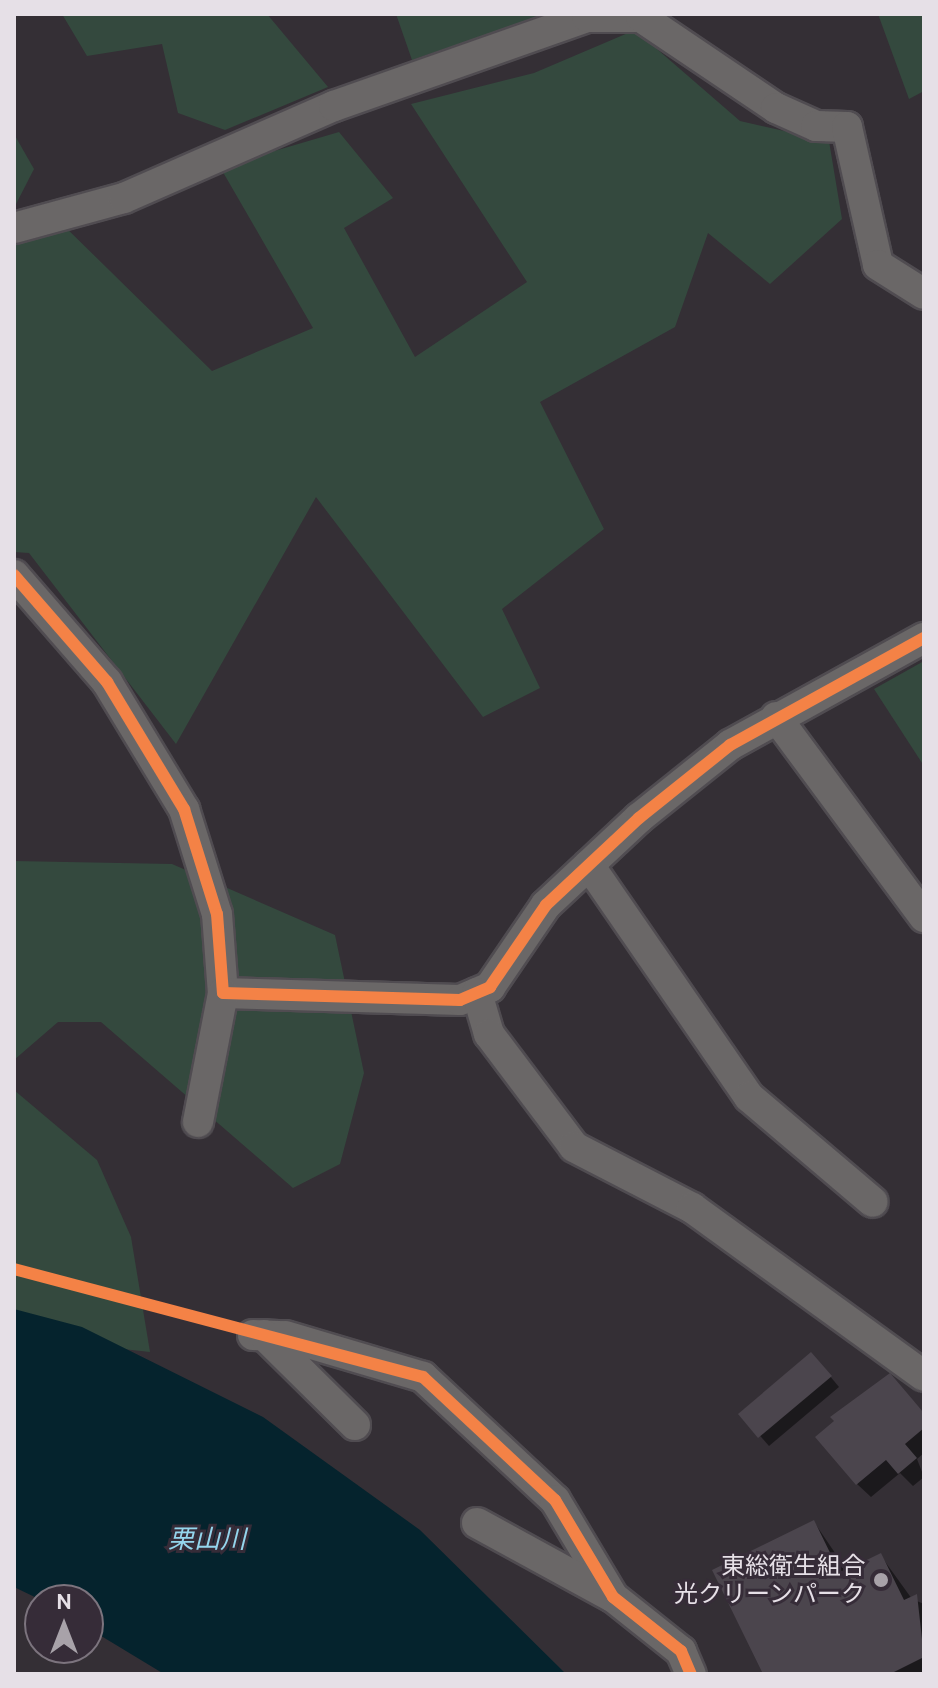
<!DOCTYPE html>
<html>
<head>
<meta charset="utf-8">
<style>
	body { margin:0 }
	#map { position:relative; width:938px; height:1688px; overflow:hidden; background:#342f35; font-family:Cabin,"Noto Sans JP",sans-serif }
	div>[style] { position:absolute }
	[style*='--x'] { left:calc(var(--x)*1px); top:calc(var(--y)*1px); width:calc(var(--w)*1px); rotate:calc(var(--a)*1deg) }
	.green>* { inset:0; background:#34493e }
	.water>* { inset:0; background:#05232d }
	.shadow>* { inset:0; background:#0007 }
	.building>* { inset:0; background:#4b454d }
	.roads { filter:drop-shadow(2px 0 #504c51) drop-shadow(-2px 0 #504c51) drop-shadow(0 2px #504c51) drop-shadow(0 -2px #504c51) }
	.minor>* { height:30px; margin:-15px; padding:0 15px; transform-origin:15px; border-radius:15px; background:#6a6767 }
	.cycleway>* { height:12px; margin:-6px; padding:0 6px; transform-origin:6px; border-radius:6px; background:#f48246 }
	.dots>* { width:22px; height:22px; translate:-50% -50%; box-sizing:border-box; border:4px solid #362c38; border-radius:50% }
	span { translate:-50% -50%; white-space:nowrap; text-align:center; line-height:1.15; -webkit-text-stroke:6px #362c38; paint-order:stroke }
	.poi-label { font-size:24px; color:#e6e0e7 }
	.right { translate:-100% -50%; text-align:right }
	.water-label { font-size:26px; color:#94d5ec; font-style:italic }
	.frame { position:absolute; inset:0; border:16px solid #e6e0e7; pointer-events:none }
	.north { position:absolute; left:24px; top:1584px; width:80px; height:80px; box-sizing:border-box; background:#362c38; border:2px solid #7c747e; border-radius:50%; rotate:0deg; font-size:22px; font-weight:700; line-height:32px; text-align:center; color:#e6e0e7 }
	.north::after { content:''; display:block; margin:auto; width:28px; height:36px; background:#a8a2a9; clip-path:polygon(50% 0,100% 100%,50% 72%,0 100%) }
</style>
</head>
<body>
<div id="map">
	<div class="green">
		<div style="clip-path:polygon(62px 14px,267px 14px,328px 87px,225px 130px,178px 113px,162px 44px,87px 56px)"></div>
		<div style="clip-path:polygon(396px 14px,547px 14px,412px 60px)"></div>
		<div style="clip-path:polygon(878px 14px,924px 14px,924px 91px,909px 99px)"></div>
		<div style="clip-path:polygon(635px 30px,740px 121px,829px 141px,842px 219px,770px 284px,708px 233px,675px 327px,540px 402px,604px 529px,502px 609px,540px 688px,483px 717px,316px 497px,176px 744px,29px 553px,14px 552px,14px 229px,55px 217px,212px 371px,313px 328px,220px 167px,339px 132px,393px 198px,344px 228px,415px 357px,527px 282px,411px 104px,534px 73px)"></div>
		<div style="clip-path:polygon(14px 134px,34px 169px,14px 208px)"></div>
		<div style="clip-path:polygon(924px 661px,924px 766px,874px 689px)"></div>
		<div style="clip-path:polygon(14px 861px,172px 864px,335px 935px,364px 1073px,340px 1164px,293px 1188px,101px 1022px,58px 1022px,14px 1060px)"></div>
		<div style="clip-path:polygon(14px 1090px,97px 1160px,131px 1237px,150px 1352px,14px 1337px)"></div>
	</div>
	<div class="water">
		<div style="clip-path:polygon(14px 1309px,82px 1327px,263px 1417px,420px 1530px,566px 1674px,164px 1674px,88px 1628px,88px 1600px,41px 1600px,14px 1587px)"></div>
	</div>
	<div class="shadow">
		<div style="clip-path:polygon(820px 1364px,839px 1387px,769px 1446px,741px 1414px)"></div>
		<div style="clip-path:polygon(890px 1376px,924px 1413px,924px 1453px,917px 1459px,924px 1477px,913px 1486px,900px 1473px,871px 1497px,857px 1484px)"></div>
		<div style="clip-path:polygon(814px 1522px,848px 1572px,881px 1556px,912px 1599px,924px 1604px,924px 1674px,765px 1674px)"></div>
	</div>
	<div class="building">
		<div style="clip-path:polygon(811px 1352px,832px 1376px,758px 1438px,738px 1414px)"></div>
		<div style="clip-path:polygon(890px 1373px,924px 1413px,924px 1428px,905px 1444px,917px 1458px,898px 1474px,886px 1460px,856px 1485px,815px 1437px,834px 1421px,830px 1417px)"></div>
		<div style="clip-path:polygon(814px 1520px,840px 1573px,881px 1553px,904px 1600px,917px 1594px,924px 1657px,890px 1674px,763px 1674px,712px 1570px)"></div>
	</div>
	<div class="roads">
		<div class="minor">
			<div style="--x:14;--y:228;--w:114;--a:-15.3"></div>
			<div style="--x:124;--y:198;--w:229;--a:-23.7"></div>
			<div style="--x:334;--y:106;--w:268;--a:-19.4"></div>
			<div style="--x:587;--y:17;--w:54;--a:0"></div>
			<div style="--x:641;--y:17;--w:163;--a:34"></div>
			<div style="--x:776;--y:108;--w:44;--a:24.2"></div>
			<div style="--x:816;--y:126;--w:31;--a:2"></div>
			<div style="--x:847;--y:127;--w:141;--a:77.3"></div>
			<div style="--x:878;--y:265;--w:54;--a:32.2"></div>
			<div style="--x:14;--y:575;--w:142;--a:49"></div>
			<div style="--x:107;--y:682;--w:149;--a:58.8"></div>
			<div style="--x:184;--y:809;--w:110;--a:72.6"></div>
			<div style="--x:217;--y:914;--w:79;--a:85.7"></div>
			<div style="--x:223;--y:993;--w:237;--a:1.7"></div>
			<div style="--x:460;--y:1000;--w:33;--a:-23"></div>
			<div style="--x:490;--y:987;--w:99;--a:-55.7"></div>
			<div style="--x:546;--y:905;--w:127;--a:-43.1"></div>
			<div style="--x:639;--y:818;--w:117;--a:-38.7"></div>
			<div style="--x:730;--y:745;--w:222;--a:-28.9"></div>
			<div style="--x:776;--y:717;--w:249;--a:53.5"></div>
			<div style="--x:589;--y:865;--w:282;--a:55.4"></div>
			<div style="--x:749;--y:1097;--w:162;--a:40.3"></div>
			<div style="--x:477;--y:993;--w:43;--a:73.7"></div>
			<div style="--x:489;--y:1034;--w:141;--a:53"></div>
			<div style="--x:574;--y:1147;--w:133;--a:27.3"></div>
			<div style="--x:692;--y:1208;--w:286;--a:35.9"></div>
			<div style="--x:198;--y:1122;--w:131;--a:-79"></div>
			<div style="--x:253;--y:1335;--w:32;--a:2"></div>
			<div style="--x:285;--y:1336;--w:144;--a:16.5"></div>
			<div style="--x:423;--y:1377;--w:180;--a:43"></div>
			<div style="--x:555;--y:1500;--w:113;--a:59.1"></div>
			<div style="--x:613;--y:1597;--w:87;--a:38.5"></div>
			<div style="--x:681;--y:1651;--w:25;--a:67"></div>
			<div style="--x:264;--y:1335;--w:128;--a:44.7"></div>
			<div style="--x:477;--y:1523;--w:154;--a:28.7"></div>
		</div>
	</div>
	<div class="cycleway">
		<div style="--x:14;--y:575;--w:142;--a:49"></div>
		<div style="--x:107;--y:682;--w:149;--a:58.8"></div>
		<div style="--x:184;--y:809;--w:110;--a:72.6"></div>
		<div style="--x:217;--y:914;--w:79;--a:85.7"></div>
		<div style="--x:223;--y:993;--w:237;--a:1.7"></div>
		<div style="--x:460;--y:1000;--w:33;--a:-23"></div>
		<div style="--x:490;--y:987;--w:99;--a:-55.7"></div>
		<div style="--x:546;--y:905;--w:127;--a:-43.1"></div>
		<div style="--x:639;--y:818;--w:117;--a:-38.7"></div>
		<div style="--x:730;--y:745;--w:222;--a:-28.9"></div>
		<div style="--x:14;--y:1269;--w:423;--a:14.8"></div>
		<div style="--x:423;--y:1377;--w:180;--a:43"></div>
		<div style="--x:555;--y:1500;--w:113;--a:59.1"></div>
		<div style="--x:613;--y:1597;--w:87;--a:38.5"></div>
		<div style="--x:681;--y:1651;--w:25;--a:67"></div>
	</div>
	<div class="dots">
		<div style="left:881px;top:1580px;background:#a8a2a9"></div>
	</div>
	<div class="poi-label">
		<span class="right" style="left:865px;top:1580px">東総衛生組合<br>光クリーンパーク</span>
	</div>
	<div class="water-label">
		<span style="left:207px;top:1540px">栗山川</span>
	</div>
	<div class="frame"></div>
	<div class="north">N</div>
</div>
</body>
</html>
